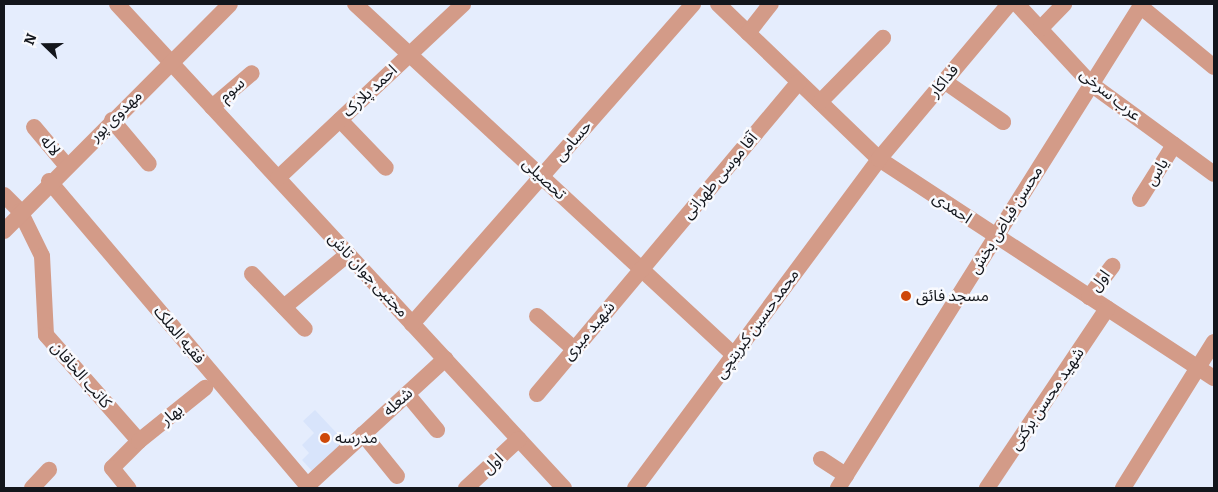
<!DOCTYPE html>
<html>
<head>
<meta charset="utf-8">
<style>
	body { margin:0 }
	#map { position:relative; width:1218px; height:492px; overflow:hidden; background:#e5edfd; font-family:Bitter,"Noto Sans Arabic",serif }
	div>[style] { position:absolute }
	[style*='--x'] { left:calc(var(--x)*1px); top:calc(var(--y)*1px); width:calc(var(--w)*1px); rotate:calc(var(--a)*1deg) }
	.built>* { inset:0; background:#d8e4fb }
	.minor>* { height:16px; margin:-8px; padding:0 8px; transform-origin:8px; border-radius:8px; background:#d39b88 }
	.dots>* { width:14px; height:14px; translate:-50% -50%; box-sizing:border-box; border:2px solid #f9fafe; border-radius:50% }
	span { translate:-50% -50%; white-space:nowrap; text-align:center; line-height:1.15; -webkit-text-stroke:5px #f9fafe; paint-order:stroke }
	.street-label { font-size:16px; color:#13161c }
	.poi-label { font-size:16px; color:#13161c }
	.left { translate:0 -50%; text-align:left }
	.frame { position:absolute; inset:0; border:5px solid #13161c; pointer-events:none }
	.north { position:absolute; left:20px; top:20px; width:50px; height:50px; -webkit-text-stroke:4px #f9fafe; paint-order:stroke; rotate:292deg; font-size:14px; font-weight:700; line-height:20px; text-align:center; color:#13161c }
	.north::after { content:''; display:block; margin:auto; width:18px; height:22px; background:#13161c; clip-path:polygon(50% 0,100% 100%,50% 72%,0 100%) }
</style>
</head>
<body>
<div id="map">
	<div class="built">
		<div style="clip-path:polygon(315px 410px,346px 443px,314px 473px,302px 460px,309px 453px,302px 445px,314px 433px,303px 421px)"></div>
	</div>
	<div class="minor">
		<div style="--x:117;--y:4;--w:659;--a:47.28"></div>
		<div style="--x:355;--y:4;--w:517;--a:42.8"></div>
		<div style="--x:718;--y:4;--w:223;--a:43.9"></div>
		<div style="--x:879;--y:159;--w:400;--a:33.2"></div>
		<div style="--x:1017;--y:4;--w:109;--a:47.2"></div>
		<div style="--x:1091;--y:84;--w:152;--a:36.2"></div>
		<div style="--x:1140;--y:6;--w:96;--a:39.5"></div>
		<div style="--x:1040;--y:29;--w:35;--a:-46"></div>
		<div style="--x:748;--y:33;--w:37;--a:-52"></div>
		<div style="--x:944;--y:81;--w:72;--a:34.8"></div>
		<div style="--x:820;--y:102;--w:90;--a:-45.5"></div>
		<div style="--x:212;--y:107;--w:52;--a:-40.4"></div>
		<div style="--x:112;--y:120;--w:57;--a:49.9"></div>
		<div style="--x:340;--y:120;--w:66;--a:46.2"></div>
		<div style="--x:34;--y:127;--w:50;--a:49.9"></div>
		<div style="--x:278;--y:178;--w:254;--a:-43.2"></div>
		<div style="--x:49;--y:181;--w:402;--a:49.7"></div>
		<div style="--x:4;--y:195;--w:23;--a:45"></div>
		<div style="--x:20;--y:211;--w:50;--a:63.9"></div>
		<div style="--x:42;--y:256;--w:79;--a:87.1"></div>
		<div style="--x:46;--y:335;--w:141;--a:48.7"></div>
		<div style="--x:139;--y:441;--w:38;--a:135"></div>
		<div style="--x:112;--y:468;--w:26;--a:51"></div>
		<div style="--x:1140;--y:199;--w:64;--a:-57.8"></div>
		<div style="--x:4;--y:231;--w:320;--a:-45.1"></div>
		<div style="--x:252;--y:274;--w:76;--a:46.1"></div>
		<div style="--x:1089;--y:297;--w:39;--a:-53"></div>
		<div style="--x:284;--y:307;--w:83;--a:-39.6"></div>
		<div style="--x:537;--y:316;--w:50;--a:41.7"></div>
		<div style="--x:412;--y:324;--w:426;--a:-48.7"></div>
		<div style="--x:407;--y:394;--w:47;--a:50.2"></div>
		<div style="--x:537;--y:394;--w:407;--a:-50"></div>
		<div style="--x:363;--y:434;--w:54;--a:51"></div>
		<div style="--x:139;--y:441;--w:85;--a:-38.8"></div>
		<div style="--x:821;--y:459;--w:30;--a:33"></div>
		<div style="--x:307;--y:486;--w:188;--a:-42.6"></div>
		<div style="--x:32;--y:488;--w:25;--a:-47"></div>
		<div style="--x:466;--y:488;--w:72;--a:-42.8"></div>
		<div style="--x:635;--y:488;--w:410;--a:-53.4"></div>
		<div style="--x:879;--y:159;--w:202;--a:-50"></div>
		<div style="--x:838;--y:488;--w:572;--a:-57.87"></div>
		<div style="--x:987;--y:488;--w:216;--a:-56.2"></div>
		<div style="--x:1123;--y:488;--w:172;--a:-58.1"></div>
	</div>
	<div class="dots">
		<div style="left:906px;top:296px;background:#ce4809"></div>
		<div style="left:325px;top:438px;background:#ce4809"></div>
	</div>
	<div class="street-label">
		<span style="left:944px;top:81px;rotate:-50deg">فداکار</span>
		<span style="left:232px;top:90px;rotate:-41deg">سوم</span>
		<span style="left:370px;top:91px;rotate:-43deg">احمد پلارک</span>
		<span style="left:1110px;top:95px;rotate:39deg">عرب سرخی</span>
		<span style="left:116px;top:116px;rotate:-44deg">مهدوی پور</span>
		<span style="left:573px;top:141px;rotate:-49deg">حسامی</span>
		<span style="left:50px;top:146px;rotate:51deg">لاله</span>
		<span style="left:1157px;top:172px;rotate:-58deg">یاس</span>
		<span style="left:720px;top:176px;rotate:-50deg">آقا موسی طهرانی</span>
		<span style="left:544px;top:179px;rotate:43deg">تحصیلی</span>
		<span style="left:952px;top:208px;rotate:34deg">احمدی</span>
		<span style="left:1006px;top:220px;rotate:-58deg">محسن فیاض بخش</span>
		<span style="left:368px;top:275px;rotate:47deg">مجتبی جوان تاش</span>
		<span style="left:1100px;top:281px;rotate:-53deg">اول</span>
		<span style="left:757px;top:324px;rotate:-54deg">محمدحسین کبریتچی</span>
		<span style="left:589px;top:331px;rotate:-50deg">شهید میری</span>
		<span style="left:179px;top:335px;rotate:50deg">فقیه الملک</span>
		<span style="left:81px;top:375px;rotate:49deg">کاتب الخاقان</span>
		<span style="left:1047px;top:399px;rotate:-56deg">شهید محسن برکتی</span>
		<span style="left:398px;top:402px;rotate:-42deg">شعله</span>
		<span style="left:172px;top:415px;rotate:-39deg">بهار</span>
		<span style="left:493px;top:464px;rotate:-43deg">اول</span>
	</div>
	<div class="poi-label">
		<span class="left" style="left:916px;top:296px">مسجد فائق</span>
		<span class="left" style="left:335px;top:438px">مدرسه</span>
	</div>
	<div class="frame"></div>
	<div class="north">N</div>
</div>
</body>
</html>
